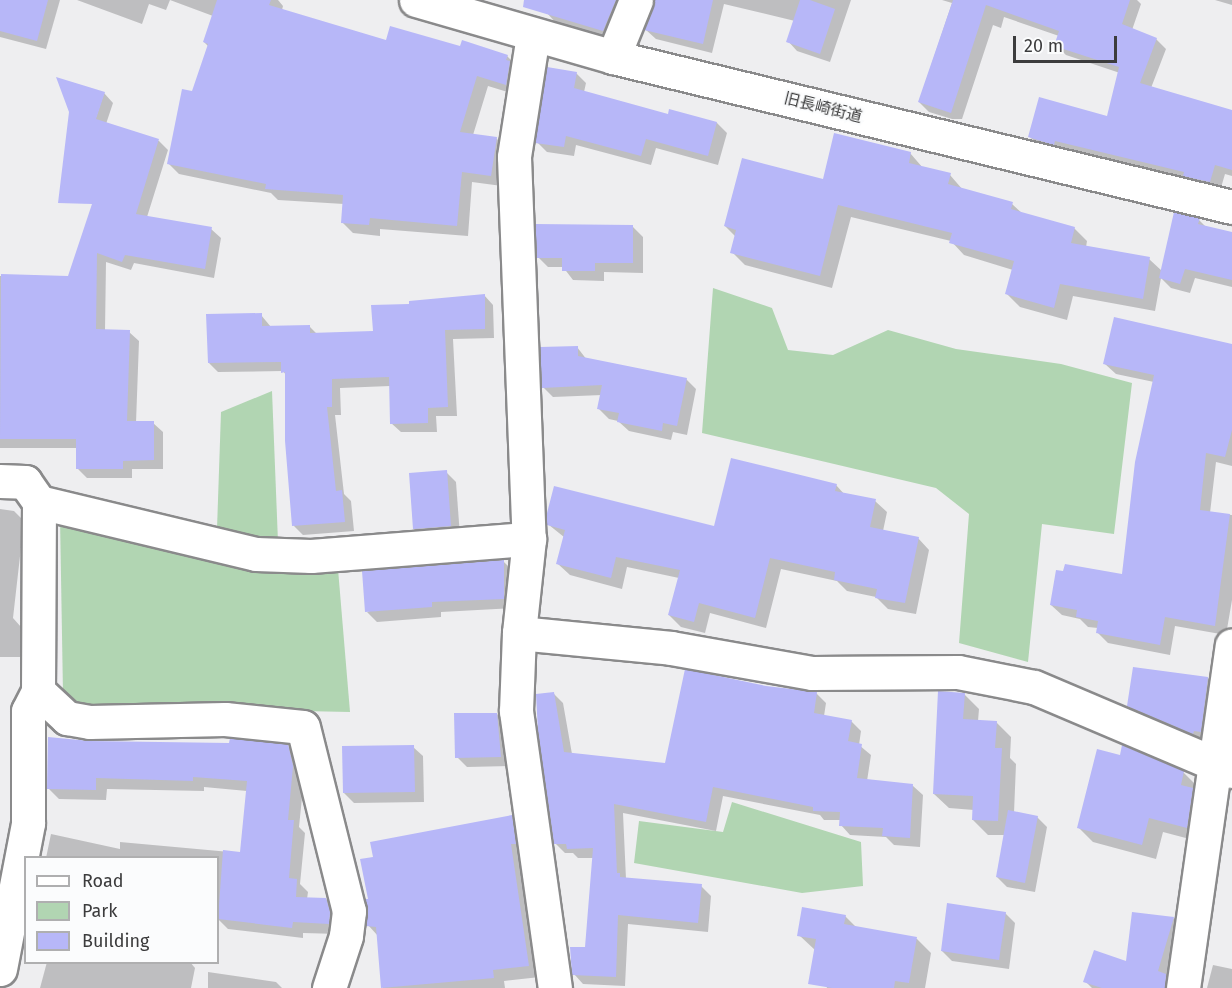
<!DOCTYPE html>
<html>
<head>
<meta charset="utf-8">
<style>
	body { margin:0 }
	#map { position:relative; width:1232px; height:988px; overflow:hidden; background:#eeeef0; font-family:"Fira Sans","Noto Sans JP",sans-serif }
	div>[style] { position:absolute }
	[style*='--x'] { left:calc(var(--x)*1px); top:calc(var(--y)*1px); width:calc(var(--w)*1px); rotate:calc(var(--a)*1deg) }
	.green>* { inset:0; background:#b1d5b2 }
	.shadow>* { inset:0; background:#0003 }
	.building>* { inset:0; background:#b7b7f8 }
	.roads { filter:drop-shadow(2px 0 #8a8a8b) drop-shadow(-2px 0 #8a8a8b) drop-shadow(0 2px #8a8a8b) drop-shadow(0 -2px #8a8a8b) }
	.street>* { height:33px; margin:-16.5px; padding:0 16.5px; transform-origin:16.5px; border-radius:16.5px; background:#fff }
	span { translate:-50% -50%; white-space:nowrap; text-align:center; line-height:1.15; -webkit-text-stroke:4.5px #fbfcfd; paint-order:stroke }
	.street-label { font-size:16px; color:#3c3c3d }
	.legend { position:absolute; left:24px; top:856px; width:195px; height:108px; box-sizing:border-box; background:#fbfcfd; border:2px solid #afafb0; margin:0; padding:8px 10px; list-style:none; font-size:18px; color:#3c3c3d }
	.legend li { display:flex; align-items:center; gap:12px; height:30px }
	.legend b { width:30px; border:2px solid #afafb0 }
	.scale { position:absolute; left:1013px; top:36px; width:104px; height:27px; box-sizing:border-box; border:3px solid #3c3c3d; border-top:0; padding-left:8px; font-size:18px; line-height:21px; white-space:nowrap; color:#3c3c3d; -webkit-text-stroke:4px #fbfcfd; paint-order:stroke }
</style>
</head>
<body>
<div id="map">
	<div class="green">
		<div style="clip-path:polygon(713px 288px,772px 308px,788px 350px,833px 355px,888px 330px,956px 349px,1061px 364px,1132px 383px,1114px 534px,1042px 524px,1028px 662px,959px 643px,969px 514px,936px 488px,702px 433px)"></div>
		<div style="clip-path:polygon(272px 391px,278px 542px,217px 529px,221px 412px)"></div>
		<div style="clip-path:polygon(60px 517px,338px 569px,350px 712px,76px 706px,63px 694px)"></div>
		<div style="clip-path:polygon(732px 802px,861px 842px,863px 886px,802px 893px,634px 863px,639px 821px,723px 832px)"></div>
	</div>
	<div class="shadow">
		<div style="clip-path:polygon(0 0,60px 0,46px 49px,0 37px)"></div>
		<div style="clip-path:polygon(77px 0,170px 0,166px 10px,149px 4px,142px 24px)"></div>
		<div style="clip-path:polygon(170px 0,278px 0,283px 6px,282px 10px,387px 42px,461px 48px,507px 56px,518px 67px,517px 95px,488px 86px,473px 135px,496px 138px,507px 149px,502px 186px,472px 182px,468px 236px,380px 229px,380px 236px,353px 233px,342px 222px,344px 204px,278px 200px,271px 193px,179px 174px,168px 163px,209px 47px,204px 42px,213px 16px)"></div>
		<div style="clip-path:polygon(548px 0,631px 0,613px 40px,556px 23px,547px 13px)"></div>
		<div style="clip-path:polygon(655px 0,851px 0,830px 62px,797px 51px,788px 41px,795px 21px,724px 4px,712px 53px,656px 39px,646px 30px)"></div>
		<div style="clip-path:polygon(942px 0,1137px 0,1141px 4px,1132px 30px,1156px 39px,1166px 49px,1151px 88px,1232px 112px,1232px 176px,1225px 174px,1220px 191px,1040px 147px,1030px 137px,1108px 118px,1120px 73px,1066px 55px,1056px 45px,1059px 36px,1004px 17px,1001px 28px,993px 25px,962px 119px,952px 119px,929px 112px,919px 102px,952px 3px)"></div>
		<div style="clip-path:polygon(1215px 0,1232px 0,1232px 5px)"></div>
		<div style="clip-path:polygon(576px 73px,586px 83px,584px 92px,669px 116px,670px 111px,717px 123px,727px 133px,718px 165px,656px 148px,651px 165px,576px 145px,574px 156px,547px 152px,537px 142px)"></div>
		<div style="clip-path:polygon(104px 93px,113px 103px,106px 124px,159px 141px,168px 150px,147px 217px,211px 229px,221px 238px,214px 278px,134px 263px,131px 270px,106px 262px,105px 331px,129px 332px,139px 341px,136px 423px,153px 423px,163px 432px,163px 469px,132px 469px,132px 478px,87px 478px,78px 469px,78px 448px,0 448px,0 276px,69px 278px,100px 182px,70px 196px)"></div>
		<div style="clip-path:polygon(910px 153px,923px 168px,950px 175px,963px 190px,1012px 204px,1023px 214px,1074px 228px,1087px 241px,1086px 247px,1149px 259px,1162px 271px,1199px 220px,1207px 228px,1232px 234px,1232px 287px,1195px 278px,1190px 293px,1171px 288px,1161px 278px,1155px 311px,1073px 296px,1067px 320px,1020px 307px,1007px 294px,1013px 270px,964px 255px,951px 241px,851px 217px,832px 288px,745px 265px,732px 252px,736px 237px,725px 226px,824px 181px)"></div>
		<div style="clip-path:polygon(633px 227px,643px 237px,643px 273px,604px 272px,604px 281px,573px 280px,563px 267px,548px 267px,538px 257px)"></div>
		<div style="clip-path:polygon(484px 295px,493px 305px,494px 338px,453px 339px,457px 416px,436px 416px,437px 432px,401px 432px,391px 423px,390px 386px,340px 388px,341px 415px,335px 415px,344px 494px,351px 501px,354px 531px,303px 535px,294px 526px,286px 375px,283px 371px,218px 372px,209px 363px,261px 315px,271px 327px,310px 327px,317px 334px,374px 332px,411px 305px)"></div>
		<div style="clip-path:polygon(1232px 346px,1232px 466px,1216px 462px,1210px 513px,1232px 515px,1232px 600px,1226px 635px,1175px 626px,1170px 655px,1108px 643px,1097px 632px,1098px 628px,1088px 627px,1080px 619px,1062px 615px,1051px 605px,1124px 576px,1154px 382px,1116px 374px,1105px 364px)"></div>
		<div style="clip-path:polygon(577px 347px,587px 360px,686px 379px,696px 389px,687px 435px,673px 432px,671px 440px,629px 431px,618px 421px,609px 419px,599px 409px,602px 395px,553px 397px,543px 387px)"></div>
		<div style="clip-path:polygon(446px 472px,456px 482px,460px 536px,424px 539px,414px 529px)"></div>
		<div style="clip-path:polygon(836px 485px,845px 495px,875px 501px,887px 512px,883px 531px,918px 538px,929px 550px,916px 614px,888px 609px,876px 597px,847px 591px,837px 581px,781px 569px,766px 628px,710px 613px,705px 633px,681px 627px,669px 615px,679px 578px,627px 567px,622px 589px,570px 575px,558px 564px,564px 537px,549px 525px,715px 527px)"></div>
		<div style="clip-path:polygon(0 509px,14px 511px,24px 521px,13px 618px,21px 627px,21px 657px,0 657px)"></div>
		<div style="clip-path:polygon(503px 561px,513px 571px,513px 608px,441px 612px,441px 617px,377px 622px,367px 612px)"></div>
		<div style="clip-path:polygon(1208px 678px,1218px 688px,1203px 743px,1139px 716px,1129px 706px)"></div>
		<div style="clip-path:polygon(766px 687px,816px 693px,826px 703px,824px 716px,851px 721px,861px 731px,859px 745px,871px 755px,867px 781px,913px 786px,923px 795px,920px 847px,894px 845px,886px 837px,850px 835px,841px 825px,841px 820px,824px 820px,820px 815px,723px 796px,716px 831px,623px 813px,626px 879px,701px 886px,711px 896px,708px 932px,628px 924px,625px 986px,583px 984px,574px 974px,586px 949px,594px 858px,578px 858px,573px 853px,565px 853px,555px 843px,554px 694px,563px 703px,572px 754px,666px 764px)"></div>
		<div style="clip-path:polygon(964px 694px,979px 709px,978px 721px,996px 722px,1011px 737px,1010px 758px,1016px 764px,1014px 813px,1037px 817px,1047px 827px,1035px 892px,1007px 887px,997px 877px,1005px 835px,988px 835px,973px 820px,974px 810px,949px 808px,934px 794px)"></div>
		<div style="clip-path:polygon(497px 714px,507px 724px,510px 766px,467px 767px,457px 757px)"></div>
		<div style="clip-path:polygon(90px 742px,287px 746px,298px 757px,304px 778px,299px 827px,305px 833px,300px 884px,308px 892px,307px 899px,326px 899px,337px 910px,339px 934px,303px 933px,303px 938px,228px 929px,218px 919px,218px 858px,46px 858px,51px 834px,120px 849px,120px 842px,241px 853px,247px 791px,204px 787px,204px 791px,107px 789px,106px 800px,59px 799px,48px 788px)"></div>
		<div style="clip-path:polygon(413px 747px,423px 756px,424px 802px,354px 803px,344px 793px)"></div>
		<div style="clip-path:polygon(1183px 772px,1198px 787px,1201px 842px,1163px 832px,1156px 859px,1093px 842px,1078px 827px)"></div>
		<div style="clip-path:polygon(511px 817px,523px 828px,540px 977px,504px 981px,505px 988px,383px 988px,378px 936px,368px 925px)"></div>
		<div style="clip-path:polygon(1005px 913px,1015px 923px,1009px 969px,952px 961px,942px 951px)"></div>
		<div style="clip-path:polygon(845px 916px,857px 928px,917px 939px,931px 953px,925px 988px,827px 988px,816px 951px,799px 935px)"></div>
		<div style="clip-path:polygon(1174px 918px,1183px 928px,1165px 988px,1092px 988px,1085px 981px,1127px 963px)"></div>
		<div style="clip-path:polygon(47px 962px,190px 962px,195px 968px,191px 988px,40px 988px)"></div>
		<div style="clip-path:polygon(1213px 965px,1232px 969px,1232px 988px,1207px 988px)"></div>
		<div style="clip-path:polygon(208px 972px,276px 982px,282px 988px,208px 988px)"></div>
	</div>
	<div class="building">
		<div style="clip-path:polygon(0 0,48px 0,37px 41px,0 31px)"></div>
		<div style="clip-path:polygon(217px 0,271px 0,269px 5px,386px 40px,390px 26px,460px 46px,462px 40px,508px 55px,506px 60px,510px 61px,506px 85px,477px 76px,460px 132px,497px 137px,491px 176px,462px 172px,457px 226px,370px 218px,369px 225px,341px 223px,343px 195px,265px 189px,266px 184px,167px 164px,182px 89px,192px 91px,208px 44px,203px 42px)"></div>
		<div style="clip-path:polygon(524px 0,616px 0,603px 31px,523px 7px)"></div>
		<div style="clip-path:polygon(654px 0,713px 0,703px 44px,644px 30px)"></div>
		<div style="clip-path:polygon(800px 0,810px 0,835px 9px,820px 54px,786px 42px)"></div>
		<div style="clip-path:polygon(953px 0,1130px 0,1122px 24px,1157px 38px,1140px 83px,1232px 110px,1232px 170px,1215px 165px,1210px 182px,1183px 176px,1184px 172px,1055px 141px,1054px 145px,1028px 137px,1039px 97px,1107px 116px,1119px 67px,1054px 46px,1059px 31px,986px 5px,951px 113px,918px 102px)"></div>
		<div style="clip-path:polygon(547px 67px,577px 72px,574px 88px,668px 114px,669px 109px,717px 122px,708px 156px,646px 139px,641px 156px,566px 136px,564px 147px,535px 143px)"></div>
		<div style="clip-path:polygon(56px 77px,105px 92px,96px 119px,159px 139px,136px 214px,212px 227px,205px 269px,125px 255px,122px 262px,97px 253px,96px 329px,130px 330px,127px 421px,154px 421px,154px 460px,123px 461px,123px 469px,76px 469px,76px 439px,0 439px,1px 274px,68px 276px,92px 204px,58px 203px,69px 112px)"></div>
		<div style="clip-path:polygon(834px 133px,911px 152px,909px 163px,951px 173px,948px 184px,1013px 202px,1011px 209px,1075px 227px,1071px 243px,1150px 257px,1143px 299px,1060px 284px,1054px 308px,1005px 294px,1014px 261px,949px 243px,952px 233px,838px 205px,820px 276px,730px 253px,736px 230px,724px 226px,742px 158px,823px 179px)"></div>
		<div style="clip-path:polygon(1174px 212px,1200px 218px,1198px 224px,1232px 232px,1232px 280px,1185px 269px,1180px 284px,1159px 278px)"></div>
		<div style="clip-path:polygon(535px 224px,633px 225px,633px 263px,595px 263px,595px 271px,562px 271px,562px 258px,537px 258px)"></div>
		<div style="clip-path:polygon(485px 294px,485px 329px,445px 330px,448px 407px,428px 408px,428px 423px,390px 424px,389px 377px,332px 379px,332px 407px,327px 407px,336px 491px,342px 490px,345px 522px,292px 526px,285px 441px,285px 372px,281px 373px,281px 362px,208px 363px,206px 314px,262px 313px,262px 326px,310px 325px,310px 333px,373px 331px,371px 305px,409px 304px,409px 301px)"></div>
		<div style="clip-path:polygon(1114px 317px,1232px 344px,1232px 430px,1225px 457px,1206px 453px,1200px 510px,1230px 514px,1215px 626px,1165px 617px,1160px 645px,1096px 633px,1098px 621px,1076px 617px,1077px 610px,1050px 605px,1056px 570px,1063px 571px,1065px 564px,1122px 574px,1135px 462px,1154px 375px,1103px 364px)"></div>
		<div style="clip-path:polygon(578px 346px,578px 356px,687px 378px,677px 426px,663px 423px,662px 431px,617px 422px,619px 413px,597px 409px,602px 385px,542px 388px,540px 347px)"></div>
		<div style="clip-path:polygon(731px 458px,837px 484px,835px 491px,876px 499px,870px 527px,919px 537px,905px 603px,875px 598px,877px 589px,834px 580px,835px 572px,770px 558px,755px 618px,699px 603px,694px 622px,668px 615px,680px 570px,616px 557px,611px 578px,556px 564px,565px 530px,547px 525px,547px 513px,554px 486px,714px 526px)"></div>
		<div style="clip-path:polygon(447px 470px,451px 526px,413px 529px,409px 473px)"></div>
		<div style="clip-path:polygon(504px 560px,504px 599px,432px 602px,432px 607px,365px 612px,362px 571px)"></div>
		<div style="clip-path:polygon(1133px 667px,1208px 677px,1201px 732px,1194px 731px,1193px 734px,1127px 706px)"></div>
		<div style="clip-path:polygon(685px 669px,766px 686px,817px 692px,814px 713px,852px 720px,848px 741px,862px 744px,857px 778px,913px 784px,910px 838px,882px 836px,883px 828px,839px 826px,840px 812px,813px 811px,813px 807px,713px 787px,706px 822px,614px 804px,617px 873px,620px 873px,620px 877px,702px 884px,698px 923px,618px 915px,616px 977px,572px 975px,570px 947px,585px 947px,593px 848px,567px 849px,566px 844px,554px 844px,538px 732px,536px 694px,554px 692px,564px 752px,665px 763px)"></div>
		<div style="clip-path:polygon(938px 691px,965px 693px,963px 719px,997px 721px,995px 748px,1002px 748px,998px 821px,972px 820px,973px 796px,933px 794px)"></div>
		<div style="clip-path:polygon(454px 713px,497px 713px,501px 757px,455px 758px)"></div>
		<div style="clip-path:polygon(48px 737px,90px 741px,229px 743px,230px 738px,288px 744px,293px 766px,288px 820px,294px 820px,289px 878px,297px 879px,296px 897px,326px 898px,330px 912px,329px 924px,293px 922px,292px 928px,218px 919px,223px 850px,240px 852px,247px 781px,193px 777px,193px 781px,96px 778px,96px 790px,47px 789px)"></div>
		<div style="clip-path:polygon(414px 745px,415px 792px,343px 793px,342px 746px)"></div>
		<div style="clip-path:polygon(1122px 745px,1184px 771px,1181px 785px,1193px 788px,1187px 828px,1149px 818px,1142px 845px,1077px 828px,1097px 749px,1120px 755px)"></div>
		<div style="clip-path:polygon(1008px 810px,1038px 816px,1025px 883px,996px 877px)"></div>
		<div style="clip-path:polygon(512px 815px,516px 844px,511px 844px,529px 966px,493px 970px,494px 978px,381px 988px,376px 927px,366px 926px,365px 899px,368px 899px,360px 859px,373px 857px,370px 842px)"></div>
		<div style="clip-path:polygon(947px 903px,1006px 912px,999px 960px,941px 951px)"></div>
		<div style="clip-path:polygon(802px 907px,846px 915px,844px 924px,917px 937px,909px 983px,895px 981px,894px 988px,832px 988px,808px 984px,816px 939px,797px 936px)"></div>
		<div style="clip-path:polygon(1132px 912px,1174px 917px,1158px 971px,1166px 974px,1165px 988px,1102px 988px,1083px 982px,1094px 950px,1126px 961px)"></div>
	</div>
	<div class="roads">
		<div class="street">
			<div style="--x:416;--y:0;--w:205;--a:16.1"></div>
			<div style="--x:613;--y:57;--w:637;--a:13.62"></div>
			<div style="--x:533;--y:35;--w:123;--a:98.9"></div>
			<div style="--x:514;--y:157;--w:382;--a:87.8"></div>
			<div style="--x:529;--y:539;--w:95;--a:96.1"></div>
			<div style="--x:519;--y:633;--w:78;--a:92.2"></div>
			<div style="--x:516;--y:711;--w:280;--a:82"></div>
			<div style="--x:613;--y:57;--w:61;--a:-68"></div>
			<div style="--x:0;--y:481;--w:25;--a:2"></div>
			<div style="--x:25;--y:482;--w:24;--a:55"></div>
			<div style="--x:39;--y:502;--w:189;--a:90.3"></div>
			<div style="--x:38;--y:691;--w:40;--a:43"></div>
			<div style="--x:67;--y:718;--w:23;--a:10"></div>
			<div style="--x:90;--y:722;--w:135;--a:-1.3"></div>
			<div style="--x:225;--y:719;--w:78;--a:5.9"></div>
			<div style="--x:303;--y:727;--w:190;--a:76"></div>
			<div style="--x:349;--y:911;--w:25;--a:97"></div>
			<div style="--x:346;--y:936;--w:55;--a:108.1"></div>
			<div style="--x:39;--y:502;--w:223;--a:13.5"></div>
			<div style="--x:256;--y:554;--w:55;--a:2.1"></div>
			<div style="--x:311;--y:556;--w:219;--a:-4.5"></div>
			<div style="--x:519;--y:633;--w:153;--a:5.6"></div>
			<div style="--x:671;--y:648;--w:143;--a:10.1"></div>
			<div style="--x:812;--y:673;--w:146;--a:-0.4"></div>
			<div style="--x:958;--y:672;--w:77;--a:11.2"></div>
			<div style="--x:1034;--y:687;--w:215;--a:23"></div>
			<div style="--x:0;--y:969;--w:149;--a:-79.1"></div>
			<div style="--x:28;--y:823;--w:112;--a:-90"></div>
			<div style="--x:28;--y:711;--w:22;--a:-63"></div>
			<div style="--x:1183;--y:988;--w:346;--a:-81.9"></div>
		</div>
	</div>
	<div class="street-label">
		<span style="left:823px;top:108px;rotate:14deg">旧長崎街道</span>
	</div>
	<ul class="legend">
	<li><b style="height:8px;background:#fff"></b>Road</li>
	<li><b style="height:16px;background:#b1d5b2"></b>Park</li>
	<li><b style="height:16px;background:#b7b7f8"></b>Building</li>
	</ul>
	<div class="scale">20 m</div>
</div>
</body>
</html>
